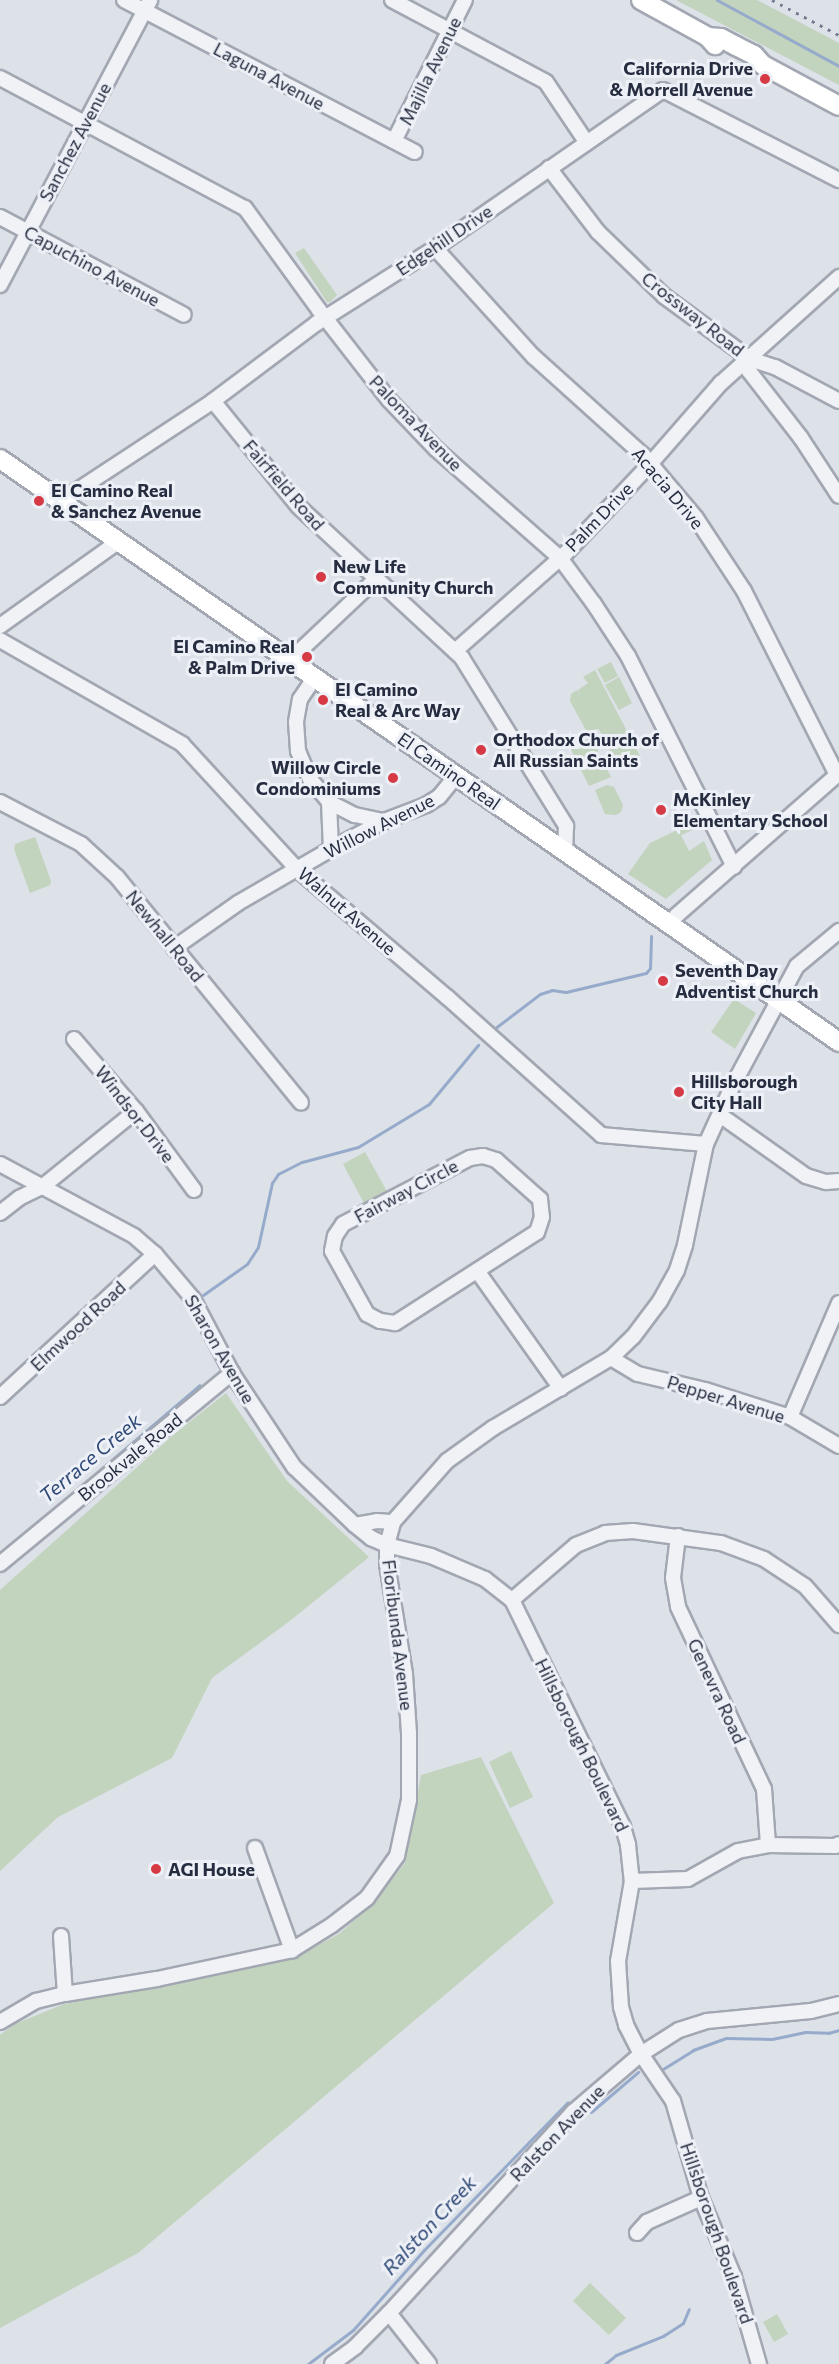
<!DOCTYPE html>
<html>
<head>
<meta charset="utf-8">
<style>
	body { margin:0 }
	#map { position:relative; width:839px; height:2364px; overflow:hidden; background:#dde1e8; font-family:Commissioner,sans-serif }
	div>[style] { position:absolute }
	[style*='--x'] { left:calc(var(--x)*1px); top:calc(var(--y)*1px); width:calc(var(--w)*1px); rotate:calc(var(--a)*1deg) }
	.green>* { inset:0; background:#c2d3be }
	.stream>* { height:3px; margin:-1.5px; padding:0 1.5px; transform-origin:1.5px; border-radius:1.5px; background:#96abcb }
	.roads { filter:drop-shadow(2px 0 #a2a7b2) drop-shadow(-2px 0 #a2a7b2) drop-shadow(0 2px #a2a7b2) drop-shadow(0 -2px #a2a7b2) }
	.minor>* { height:14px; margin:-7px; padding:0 7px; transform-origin:7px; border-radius:7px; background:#f0f2f6 }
	.major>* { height:18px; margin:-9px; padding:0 9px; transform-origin:9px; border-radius:9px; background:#fff }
	.rail>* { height:3px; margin-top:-1.5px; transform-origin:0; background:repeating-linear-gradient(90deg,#767f93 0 3px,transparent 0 9px) }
	.dots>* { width:16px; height:16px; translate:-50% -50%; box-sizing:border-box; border:3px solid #edf0f6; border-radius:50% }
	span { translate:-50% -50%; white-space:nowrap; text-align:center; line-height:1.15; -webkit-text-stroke:6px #edf0f6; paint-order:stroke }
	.poi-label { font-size:18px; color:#262d40; font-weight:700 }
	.right { translate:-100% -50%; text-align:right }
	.left { translate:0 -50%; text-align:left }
	.street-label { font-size:18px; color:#262d40 }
	.water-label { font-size:20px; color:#2e4876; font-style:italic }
</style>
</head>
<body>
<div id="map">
	<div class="green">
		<div style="clip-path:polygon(676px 0,757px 0,839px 43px,839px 85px)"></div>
		<div style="clip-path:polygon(304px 248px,337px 295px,330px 302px,327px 302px,295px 253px)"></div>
		<div style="clip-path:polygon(611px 662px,618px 676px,605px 683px,597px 669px)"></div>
		<div style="clip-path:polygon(595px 670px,640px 756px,618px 766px,599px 729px,588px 734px,570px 701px,571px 694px,577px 690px,582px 698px,578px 690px,588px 683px,583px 677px)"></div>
		<div style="clip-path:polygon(619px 677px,632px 703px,619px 710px,605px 685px)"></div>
		<div style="clip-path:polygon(591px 737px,611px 777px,589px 786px,570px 748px)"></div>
		<div style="clip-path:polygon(607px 785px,614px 787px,623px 805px,621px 812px,616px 815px,605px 814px,595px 790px)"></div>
		<div style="clip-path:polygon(692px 823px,695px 829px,681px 835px,689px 851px,704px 841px,712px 860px,666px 899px,628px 874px,650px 843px)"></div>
		<div style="clip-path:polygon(35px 837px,51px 881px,50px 885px,30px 893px,14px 849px,15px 844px)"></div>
		<div style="clip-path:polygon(734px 999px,756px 1013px,735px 1049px,711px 1032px)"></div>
		<div style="clip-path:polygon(365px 1152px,389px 1195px,366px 1207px,343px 1164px)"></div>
		<div style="clip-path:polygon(226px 1393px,287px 1481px,369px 1557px,291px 1620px,212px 1678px,172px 1758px,58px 1817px,0 1871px,0 1590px,173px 1435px)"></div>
		<div style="clip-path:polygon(511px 1751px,533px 1797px,510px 1808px,489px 1762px)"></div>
		<div style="clip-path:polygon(481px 1757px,554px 1903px,138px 2253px,0 2328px,0 2035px,15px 2024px,64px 2004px,296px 1957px,339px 1934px,373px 1904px,405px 1863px,421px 1775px)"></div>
		<div style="clip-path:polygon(590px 2283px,626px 2318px,609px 2335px,573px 2301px)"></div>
		<div style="clip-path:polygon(777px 2314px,788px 2334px,774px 2342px,763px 2322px)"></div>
	</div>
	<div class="stream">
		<div style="--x:717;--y:0;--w:139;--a:28.4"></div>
		<div style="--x:494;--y:1029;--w:58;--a:-37.3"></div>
		<div style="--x:540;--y:994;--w:13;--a:-18"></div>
		<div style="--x:552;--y:990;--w:14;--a:8"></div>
		<div style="--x:566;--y:992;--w:82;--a:-13.4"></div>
		<div style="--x:646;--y:973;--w:6;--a:-51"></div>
		<div style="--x:650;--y:968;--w:32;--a:-88"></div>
		<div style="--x:203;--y:1295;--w:54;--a:-35.2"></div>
		<div style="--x:247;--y:1264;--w:20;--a:-57"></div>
		<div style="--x:258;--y:1247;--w:66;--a:-77.7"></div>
		<div style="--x:272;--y:1183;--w:11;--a:-56"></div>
		<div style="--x:278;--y:1174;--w:27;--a:-27"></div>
		<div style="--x:302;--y:1162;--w:58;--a:-15"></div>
		<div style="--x:358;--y:1147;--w:83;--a:-31.2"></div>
		<div style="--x:429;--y:1104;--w:77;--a:-50.3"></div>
		<div style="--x:0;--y:1555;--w:262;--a:-40.4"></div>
		<div style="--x:663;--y:2069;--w:36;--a:-32"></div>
		<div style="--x:693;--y:2050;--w:35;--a:-20"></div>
		<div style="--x:726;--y:2038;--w:46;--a:1.2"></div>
		<div style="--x:772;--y:2039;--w:34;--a:-12"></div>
		<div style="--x:805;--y:2032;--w:23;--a:2"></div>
		<div style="--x:828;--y:2033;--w:11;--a:-15"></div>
		<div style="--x:591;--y:2112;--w:62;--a:-40.4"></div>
		<div style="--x:308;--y:2364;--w:56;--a:-37.1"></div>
		<div style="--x:353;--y:2330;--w:107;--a:-48.4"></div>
		<div style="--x:424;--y:2250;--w:206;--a:-45.8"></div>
		<div style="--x:605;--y:2364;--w:14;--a:-39"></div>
		<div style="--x:616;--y:2355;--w:51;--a:-22"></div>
		<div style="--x:663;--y:2336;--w:24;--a:-33"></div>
		<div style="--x:683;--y:2323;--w:15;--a:-67"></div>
	</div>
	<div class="roads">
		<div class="minor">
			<div style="--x:124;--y:0;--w:328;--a:27.6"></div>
			<div style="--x:392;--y:0;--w:174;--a:28"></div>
			<div style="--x:546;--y:82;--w:73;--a:56.1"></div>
			<div style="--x:0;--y:78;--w:277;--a:28"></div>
			<div style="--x:245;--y:208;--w:126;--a:54"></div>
			<div style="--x:319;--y:310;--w:114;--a:52.1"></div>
			<div style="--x:389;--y:400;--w:68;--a:46.2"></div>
			<div style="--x:436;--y:449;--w:165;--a:41.3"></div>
			<div style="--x:560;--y:558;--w:57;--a:53.5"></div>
			<div style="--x:594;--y:604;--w:62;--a:56.8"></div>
			<div style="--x:628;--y:656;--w:236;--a:63.3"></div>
			<div style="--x:394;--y:141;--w:158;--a:-63.3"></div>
			<div style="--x:549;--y:168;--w:81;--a:52.6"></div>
			<div style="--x:598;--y:232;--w:92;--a:44.1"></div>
			<div style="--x:664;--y:296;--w:107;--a:36.2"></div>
			<div style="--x:750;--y:359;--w:26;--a:18"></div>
			<div style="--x:775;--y:367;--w:72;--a:28"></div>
			<div style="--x:0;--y:217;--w:208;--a:28"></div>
			<div style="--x:435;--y:248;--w:147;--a:47.8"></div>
			<div style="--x:534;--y:357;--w:147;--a:42"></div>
			<div style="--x:643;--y:455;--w:82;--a:49.9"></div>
			<div style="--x:696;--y:518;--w:87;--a:56.7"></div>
			<div style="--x:744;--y:591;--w:206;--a:63.2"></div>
			<div style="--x:0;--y:285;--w:322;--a:-62.2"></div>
			<div style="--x:750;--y:359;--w:12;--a:95"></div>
			<div style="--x:749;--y:371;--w:85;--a:52.2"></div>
			<div style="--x:801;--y:438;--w:69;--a:56.8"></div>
			<div style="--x:213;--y:401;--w:135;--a:51"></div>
			<div style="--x:298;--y:506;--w:224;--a:42.8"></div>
			<div style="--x:462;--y:658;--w:198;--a:58.2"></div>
			<div style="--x:566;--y:826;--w:25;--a:92"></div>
			<div style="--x:61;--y:501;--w:182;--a:-33.3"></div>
			<div style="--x:213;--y:401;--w:130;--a:-36.9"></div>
			<div style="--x:317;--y:323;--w:140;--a:-32.4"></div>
			<div style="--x:435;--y:248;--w:277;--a:-34.7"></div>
			<div style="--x:663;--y:90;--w:198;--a:27.1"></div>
			<div style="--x:0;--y:626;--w:146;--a:-35.5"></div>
			<div style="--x:0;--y:640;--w:210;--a:29.7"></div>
			<div style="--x:182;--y:744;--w:171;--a:47.4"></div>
			<div style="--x:298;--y:870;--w:197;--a:40.5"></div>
			<div style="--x:448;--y:998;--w:205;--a:41.8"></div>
			<div style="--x:601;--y:1135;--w:105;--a:4.9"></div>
			<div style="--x:455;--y:651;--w:147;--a:-41.4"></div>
			<div style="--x:565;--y:554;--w:124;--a:-46.6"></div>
			<div style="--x:650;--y:464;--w:108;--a:-48.8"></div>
			<div style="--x:721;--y:383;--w:159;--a:-41.9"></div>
			<div style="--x:290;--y:660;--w:117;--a:-43.3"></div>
			<div style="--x:315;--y:677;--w:27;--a:124"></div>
			<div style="--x:300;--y:699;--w:23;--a:100"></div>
			<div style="--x:296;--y:722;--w:29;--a:86"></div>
			<div style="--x:298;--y:751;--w:30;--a:67"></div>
			<div style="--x:310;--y:779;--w:30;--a:50"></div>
			<div style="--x:329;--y:802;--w:29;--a:27"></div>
			<div style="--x:355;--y:815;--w:30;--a:12"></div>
			<div style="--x:0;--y:802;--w:91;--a:27.4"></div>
			<div style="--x:81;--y:844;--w:49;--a:42.5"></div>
			<div style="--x:117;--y:877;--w:291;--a:50.8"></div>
			<div style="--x:329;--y:802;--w:47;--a:87.6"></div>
			<div style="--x:670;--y:924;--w:11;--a:-52"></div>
			<div style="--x:677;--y:915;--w:215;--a:-41.2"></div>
			<div style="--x:174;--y:948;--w:78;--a:-35.1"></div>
			<div style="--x:238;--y:903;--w:108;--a:-30.1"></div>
			<div style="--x:331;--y:849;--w:60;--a:-27.8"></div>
			<div style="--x:384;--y:821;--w:45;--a:-20.9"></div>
			<div style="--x:426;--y:805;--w:15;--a:-32"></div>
			<div style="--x:439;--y:797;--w:27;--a:-51"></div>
			<div style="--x:74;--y:1039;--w:95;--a:49.3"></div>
			<div style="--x:136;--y:1111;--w:98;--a:53.7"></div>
			<div style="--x:720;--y:1115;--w:105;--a:35.3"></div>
			<div style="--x:806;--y:1176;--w:21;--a:17"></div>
			<div style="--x:826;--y:1182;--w:13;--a:-4"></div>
			<div style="--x:483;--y:1156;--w:14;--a:17"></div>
			<div style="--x:496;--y:1160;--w:59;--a:41.6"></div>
			<div style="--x:540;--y:1199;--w:18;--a:84"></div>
			<div style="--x:542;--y:1217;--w:16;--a:108"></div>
			<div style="--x:537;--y:1232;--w:169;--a:147.3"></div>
			<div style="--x:395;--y:1323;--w:15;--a:-172"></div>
			<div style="--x:380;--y:1321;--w:15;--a:-152"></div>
			<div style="--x:367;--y:1314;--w:72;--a:-119.1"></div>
			<div style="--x:332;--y:1251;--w:15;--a:-79"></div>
			<div style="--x:335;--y:1236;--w:14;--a:-56"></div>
			<div style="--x:343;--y:1224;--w:143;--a:-27.5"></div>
			<div style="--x:470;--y:1158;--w:13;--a:-9"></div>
			<div style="--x:0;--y:1164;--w:152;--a:28.2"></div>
			<div style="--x:134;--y:1236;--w:28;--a:41"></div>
			<div style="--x:155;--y:1254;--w:59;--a:49.8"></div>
			<div style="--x:193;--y:1299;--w:84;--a:62.2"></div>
			<div style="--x:232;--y:1373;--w:113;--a:56.6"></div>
			<div style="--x:294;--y:1467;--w:84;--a:43.6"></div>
			<div style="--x:355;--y:1525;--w:21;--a:39"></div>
			<div style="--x:371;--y:1538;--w:17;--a:24"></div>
			<div style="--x:387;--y:1545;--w:45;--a:14"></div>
			<div style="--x:431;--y:1556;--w:59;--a:23.1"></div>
			<div style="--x:485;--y:1579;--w:34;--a:38"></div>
			<div style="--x:512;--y:1600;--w:253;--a:63.9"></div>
			<div style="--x:623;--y:1827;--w:19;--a:74"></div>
			<div style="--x:628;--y:1845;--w:36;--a:84"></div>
			<div style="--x:632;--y:1881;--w:81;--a:99.9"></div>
			<div style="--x:618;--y:1961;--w:46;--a:86.3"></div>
			<div style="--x:621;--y:2007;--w:19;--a:74"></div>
			<div style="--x:626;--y:2025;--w:33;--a:63"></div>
			<div style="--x:641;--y:2054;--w:57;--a:55.8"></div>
			<div style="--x:673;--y:2101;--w:101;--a:73.9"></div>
			<div style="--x:701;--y:2198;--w:86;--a:67.3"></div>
			<div style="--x:734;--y:2277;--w:91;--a:74"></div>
			<div style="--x:0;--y:1213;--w:24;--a:-38"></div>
			<div style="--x:19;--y:1198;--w:25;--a:-26"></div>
			<div style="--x:42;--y:1187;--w:121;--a:-39"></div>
			<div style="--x:478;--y:1272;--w:143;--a:54.6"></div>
			<div style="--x:611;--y:1358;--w:31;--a:31"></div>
			<div style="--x:638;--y:1374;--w:69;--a:13.4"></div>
			<div style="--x:705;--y:1390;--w:89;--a:17.6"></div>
			<div style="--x:790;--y:1417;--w:57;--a:30.6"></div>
			<div style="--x:0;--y:1397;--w:211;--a:-42.7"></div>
			<div style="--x:790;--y:1417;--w:124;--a:-66.7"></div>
			<div style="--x:355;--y:1525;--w:22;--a:-10"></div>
			<div style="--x:377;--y:1521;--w:16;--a:4"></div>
			<div style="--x:678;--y:1536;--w:42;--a:96.8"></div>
			<div style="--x:673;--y:1578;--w:29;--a:80"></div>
			<div style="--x:678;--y:1607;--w:201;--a:64.7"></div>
			<div style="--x:764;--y:1789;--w:56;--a:85.9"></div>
			<div style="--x:0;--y:1564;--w:301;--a:-39.5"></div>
			<div style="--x:512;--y:1600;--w:84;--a:-40.7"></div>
			<div style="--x:576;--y:1545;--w:31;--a:-22"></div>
			<div style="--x:605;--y:1533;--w:28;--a:-4"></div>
			<div style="--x:633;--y:1531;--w:89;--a:7.8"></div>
			<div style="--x:721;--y:1543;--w:46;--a:20.4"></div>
			<div style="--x:764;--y:1559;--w:49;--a:33.4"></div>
			<div style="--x:805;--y:1586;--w:52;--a:48.9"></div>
			<div style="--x:255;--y:1848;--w:109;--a:70.1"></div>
			<div style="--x:632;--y:1881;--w:56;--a:-2"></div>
			<div style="--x:688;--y:1879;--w:57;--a:-29.2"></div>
			<div style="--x:738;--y:1851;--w:31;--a:-11"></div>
			<div style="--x:768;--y:1845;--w:67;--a:0.9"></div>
			<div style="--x:835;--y:1846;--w:4;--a:-27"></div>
			<div style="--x:61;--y:1936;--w:58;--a:86.1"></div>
			<div style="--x:0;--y:2022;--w:42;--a:-30.3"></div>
			<div style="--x:36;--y:2001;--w:30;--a:-14"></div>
			<div style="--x:65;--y:1994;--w:93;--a:-9.3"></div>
			<div style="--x:157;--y:1979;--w:138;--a:-12.1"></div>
			<div style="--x:292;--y:1950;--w:47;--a:-32"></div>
			<div style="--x:332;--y:1925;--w:44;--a:-37.6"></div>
			<div style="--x:367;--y:1898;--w:52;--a:-54.5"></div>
			<div style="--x:397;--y:1856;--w:57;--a:-77.9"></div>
			<div style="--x:409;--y:1800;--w:67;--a:-90"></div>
			<div style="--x:409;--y:1733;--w:59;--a:-93.9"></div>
			<div style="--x:405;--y:1674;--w:111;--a:-99.3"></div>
			<div style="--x:387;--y:1564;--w:19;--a:-90"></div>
			<div style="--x:387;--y:1545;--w:24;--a:-75"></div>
			<div style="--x:393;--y:1522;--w:81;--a:-48.5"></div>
			<div style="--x:447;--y:1461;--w:57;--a:-35.7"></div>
			<div style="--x:493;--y:1428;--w:137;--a:-30.7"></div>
			<div style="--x:611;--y:1358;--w:30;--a:-44"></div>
			<div style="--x:633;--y:1337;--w:45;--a:-53.1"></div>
			<div style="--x:660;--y:1301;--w:35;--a:-61"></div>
			<div style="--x:677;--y:1270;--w:26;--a:-72"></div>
			<div style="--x:685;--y:1245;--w:103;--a:-78.3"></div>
			<div style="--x:706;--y:1144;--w:63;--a:-65.5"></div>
			<div style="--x:732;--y:1087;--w:137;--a:-61.8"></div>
			<div style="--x:797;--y:966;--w:55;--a:-39.8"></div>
			<div style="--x:637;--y:2233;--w:15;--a:-48"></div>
			<div style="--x:647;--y:2222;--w:59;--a:-24"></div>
			<div style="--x:389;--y:2313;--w:65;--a:51.9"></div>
			<div style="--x:332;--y:2364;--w:29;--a:-36"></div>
			<div style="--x:355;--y:2347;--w:48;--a:-45"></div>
			<div style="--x:389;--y:2313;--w:273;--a:-47.5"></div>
			<div style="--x:573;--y:2112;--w:89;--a:-40.5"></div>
			<div style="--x:641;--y:2054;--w:45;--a:-32.3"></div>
			<div style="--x:679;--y:2030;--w:29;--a:-18"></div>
			<div style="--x:707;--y:2021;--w:104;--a:-5.5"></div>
			<div style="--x:811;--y:2011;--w:29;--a:-14"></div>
		</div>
		<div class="major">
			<div style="--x:641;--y:0;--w:77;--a:28.9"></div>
			<div style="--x:708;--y:37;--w:11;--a:49"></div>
			<div style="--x:708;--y:37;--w:13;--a:4"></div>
			<div style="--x:721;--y:38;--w:17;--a:28"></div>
			<div style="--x:736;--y:46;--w:20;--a:27"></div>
			<div style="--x:754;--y:55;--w:13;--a:48"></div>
			<div style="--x:763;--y:65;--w:86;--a:28.3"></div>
			<div style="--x:0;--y:459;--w:1022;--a:34.79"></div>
		</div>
	</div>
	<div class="rail">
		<div style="--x:772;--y:0;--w:76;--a:27.6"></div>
	</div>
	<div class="dots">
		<div style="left:765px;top:79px;background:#d63a45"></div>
		<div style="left:39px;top:501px;background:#d63a45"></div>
		<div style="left:321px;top:577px;background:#d63a45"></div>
		<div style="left:307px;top:657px;background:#d63a45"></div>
		<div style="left:323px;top:700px;background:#d63a45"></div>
		<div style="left:481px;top:750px;background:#d63a45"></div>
		<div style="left:393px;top:778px;background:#d63a45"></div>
		<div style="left:661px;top:810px;background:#d63a45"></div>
		<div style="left:663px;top:981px;background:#d63a45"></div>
		<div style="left:679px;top:1092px;background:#d63a45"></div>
		<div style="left:156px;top:1869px;background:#d63a45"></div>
	</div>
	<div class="poi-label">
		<span class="right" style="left:753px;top:79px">California Drive<br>&amp; Morrell Avenue</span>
		<span class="left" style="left:51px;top:501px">El Camino Real<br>&amp; Sanchez Avenue</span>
		<span class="left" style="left:333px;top:577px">New Life<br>Community Church</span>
		<span class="right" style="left:295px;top:657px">El Camino Real<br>&amp; Palm Drive</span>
		<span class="left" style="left:335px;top:700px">El Camino<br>Real &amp; Arc Way</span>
		<span class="left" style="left:493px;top:750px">Orthodox Church of<br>All Russian Saints</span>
		<span class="right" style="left:381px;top:778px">Willow Circle<br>Condominiums</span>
		<span class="left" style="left:673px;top:810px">McKinley<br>Elementary School</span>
		<span class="left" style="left:675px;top:981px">Seventh Day<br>Adventist Church</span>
		<span class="left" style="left:691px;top:1092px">Hillsborough<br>City Hall</span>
		<span class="left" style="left:168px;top:1869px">AGI House</span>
	</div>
	<div class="street-label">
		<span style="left:430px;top:71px;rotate:-64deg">Majilla Avenue</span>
		<span style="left:269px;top:76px;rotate:28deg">Laguna Avenue</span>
		<span style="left:75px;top:142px;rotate:-62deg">Sanchez Avenue</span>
		<span style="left:444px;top:240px;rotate:-34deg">Edgehill Drive</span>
		<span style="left:92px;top:266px;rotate:28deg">Capuchino Avenue</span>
		<span style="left:693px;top:314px;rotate:38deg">Crossway Road</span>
		<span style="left:416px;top:423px;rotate:46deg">Paloma Avenue</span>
		<span style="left:284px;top:485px;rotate:49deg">Fairfield Road</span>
		<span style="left:668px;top:488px;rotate:50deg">Acacia Drive</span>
		<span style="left:599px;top:517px;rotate:-46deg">Palm Drive</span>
		<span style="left:449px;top:771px;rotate:35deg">El Camino Real</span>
		<span style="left:379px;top:826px;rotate:-27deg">Willow Avenue</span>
		<span style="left:347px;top:911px;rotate:41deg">Walnut Avenue</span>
		<span style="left:165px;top:936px;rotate:51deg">Newhall Road</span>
		<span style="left:135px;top:1114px;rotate:52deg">Windsor Drive</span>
		<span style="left:406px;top:1191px;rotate:-28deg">Fairway Circle</span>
		<span style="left:78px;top:1326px;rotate:-43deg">Elmwood Road</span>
		<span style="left:220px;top:1349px;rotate:60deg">Sharon Avenue</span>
		<span style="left:726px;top:1399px;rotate:17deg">Pepper Avenue</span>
		<span style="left:130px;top:1457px;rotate:-39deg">Brookvale Road</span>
		<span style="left:398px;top:1635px;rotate:83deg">Floribunda Avenue</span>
		<span style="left:717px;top:1691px;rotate:65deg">Genevra Road</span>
		<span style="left:582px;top:1745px;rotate:64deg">Hillsborough Boulevard</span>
		<span style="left:557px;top:2133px;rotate:-46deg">Ralston Avenue</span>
		<span style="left:717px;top:2233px;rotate:71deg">Hillsborough Boulevard</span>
	</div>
	<div class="water-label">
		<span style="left:90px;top:1458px;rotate:-40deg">Terrace Creek</span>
		<span style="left:429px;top:2225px;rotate:-47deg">Ralston Creek</span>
	</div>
</div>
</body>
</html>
